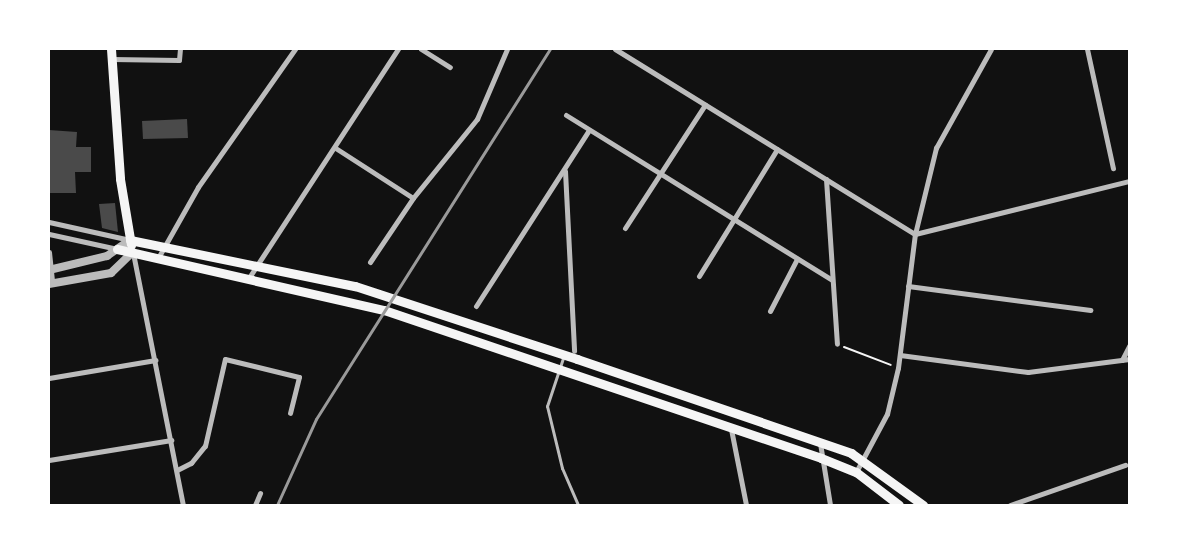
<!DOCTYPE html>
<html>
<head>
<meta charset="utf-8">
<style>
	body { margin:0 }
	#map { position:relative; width:1178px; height:554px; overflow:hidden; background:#111; font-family:"Noto Sans",sans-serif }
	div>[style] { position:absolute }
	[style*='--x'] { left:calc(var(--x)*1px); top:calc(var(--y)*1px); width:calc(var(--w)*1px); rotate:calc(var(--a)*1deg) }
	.building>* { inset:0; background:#4a4a4a }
	.path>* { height:2px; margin:-1px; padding:0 1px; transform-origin:1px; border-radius:1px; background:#f5f5f5 }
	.service>* { height:3px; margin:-1.5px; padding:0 1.5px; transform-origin:1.5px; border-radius:1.5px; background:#bcbcbc }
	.minor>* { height:5px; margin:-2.5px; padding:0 2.5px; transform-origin:2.5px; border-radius:2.5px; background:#bcbcbc }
	.tertiary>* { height:8px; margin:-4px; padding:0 4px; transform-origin:4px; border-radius:4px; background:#bcbcbc }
	.secondary>* { height:9px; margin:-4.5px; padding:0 4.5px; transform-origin:4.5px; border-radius:4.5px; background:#f5f5f5 }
	.rail>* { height:3px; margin:-1.5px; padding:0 1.5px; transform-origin:1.5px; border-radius:1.5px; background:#9a9a9a }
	span { translate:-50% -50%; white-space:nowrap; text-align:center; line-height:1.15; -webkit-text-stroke:4.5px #fff; paint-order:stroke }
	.frame { position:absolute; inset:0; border:50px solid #fff; pointer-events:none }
</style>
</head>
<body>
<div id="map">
	<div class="building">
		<div style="clip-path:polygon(187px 119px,188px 138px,143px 139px,142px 121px)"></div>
		<div style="clip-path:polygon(49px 130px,77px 132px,76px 147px,91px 147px,91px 172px,75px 172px,76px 193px,49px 193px)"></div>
		<div style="clip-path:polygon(115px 203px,118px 232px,102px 228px,99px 204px)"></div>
	</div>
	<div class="path">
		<div style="--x:844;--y:347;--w:50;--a:21"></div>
	</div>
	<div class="service">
		<div style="--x:564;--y:355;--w:54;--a:108.4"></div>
		<div style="--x:547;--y:406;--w:64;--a:76.4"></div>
		<div style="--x:562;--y:468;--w:40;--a:66.6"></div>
	</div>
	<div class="minor">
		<div style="--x:421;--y:49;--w:34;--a:32"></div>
		<div style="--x:615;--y:49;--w:352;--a:31.7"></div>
		<div style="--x:915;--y:234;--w:220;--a:-13.9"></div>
		<div style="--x:1087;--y:49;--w:122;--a:77.7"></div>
		<div style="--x:112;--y:59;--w:67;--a:0.9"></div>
		<div style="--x:179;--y:60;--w:11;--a:-85"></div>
		<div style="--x:566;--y:115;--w:313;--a:31.8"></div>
		<div style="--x:337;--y:149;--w:90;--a:32.8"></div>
		<div style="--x:565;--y:171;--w:180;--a:87.1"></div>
		<div style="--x:826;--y:179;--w:165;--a:86.2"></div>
		<div style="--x:49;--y:222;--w:83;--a:12.5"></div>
		<div style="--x:625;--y:228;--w:147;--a:-57"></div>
		<div style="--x:49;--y:234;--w:70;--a:12.4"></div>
		<div style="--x:49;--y:252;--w:31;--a:84"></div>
		<div style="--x:133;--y:253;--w:257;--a:78.8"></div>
		<div style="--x:158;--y:258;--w:81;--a:-60.6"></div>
		<div style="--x:198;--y:187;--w:169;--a:-54.9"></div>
		<div style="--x:370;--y:262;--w:77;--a:-56.1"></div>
		<div style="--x:413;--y:198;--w:102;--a:-51"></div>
		<div style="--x:477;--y:119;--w:76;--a:-66.8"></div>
		<div style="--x:250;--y:276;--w:271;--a:-56.9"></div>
		<div style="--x:699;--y:276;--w:149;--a:-58.4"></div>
		<div style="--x:908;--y:286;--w:184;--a:7.5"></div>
		<div style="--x:476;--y:306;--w:209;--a:-57.3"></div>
		<div style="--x:770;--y:311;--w:59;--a:-62.6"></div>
		<div style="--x:900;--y:355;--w:129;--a:7.6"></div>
		<div style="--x:1028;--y:372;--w:102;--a:-7.3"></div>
		<div style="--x:1122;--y:360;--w:16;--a:-63"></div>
		<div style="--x:49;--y:378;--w:108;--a:-9.6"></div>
		<div style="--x:731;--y:429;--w:77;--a:78.8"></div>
		<div style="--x:820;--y:443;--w:63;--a:80.8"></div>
		<div style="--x:49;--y:460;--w:124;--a:-9.3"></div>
		<div style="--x:177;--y:470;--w:16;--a:-27"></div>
		<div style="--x:191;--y:463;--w:22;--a:-51"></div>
		<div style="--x:205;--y:446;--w:89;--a:-77.1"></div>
		<div style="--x:225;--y:359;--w:76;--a:13.7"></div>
		<div style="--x:299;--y:377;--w:37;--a:104"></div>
		<div style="--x:856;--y:472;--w:66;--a:-61.9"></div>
		<div style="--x:887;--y:414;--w:47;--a:-76.6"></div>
		<div style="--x:898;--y:368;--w:135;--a:-82.8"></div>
		<div style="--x:915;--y:234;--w:89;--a:-76.3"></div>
		<div style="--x:936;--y:148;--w:113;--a:-60.9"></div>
		<div style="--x:255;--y:505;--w:13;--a:-67"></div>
		<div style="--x:1010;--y:505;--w:122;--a:-19.2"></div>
	</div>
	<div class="tertiary">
		<div style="--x:49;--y:270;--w:60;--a:-13.6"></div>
		<div style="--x:107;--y:256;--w:28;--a:-35"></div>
		<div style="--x:49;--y:284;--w:63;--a:-10.1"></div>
		<div style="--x:111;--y:273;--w:30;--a:-44"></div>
	</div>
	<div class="secondary">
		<div style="--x:111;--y:49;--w:130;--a:86"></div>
		<div style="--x:120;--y:179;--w:67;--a:80.5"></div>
		<div style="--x:130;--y:240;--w:230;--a:11.6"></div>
		<div style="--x:355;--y:286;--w:234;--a:18.2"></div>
		<div style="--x:577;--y:359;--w:290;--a:18.9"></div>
		<div style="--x:851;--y:453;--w:89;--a:35.8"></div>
		<div style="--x:117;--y:249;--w:274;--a:12.9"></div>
		<div style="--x:384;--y:310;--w:461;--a:18.7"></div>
		<div style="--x:821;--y:458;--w:38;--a:22"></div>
		<div style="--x:856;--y:472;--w:54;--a:37.5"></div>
	</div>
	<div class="rail">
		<div style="--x:277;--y:505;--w:94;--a:-65.6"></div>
		<div style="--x:316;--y:419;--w:438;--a:-57.7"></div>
	</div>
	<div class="frame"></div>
</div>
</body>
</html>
